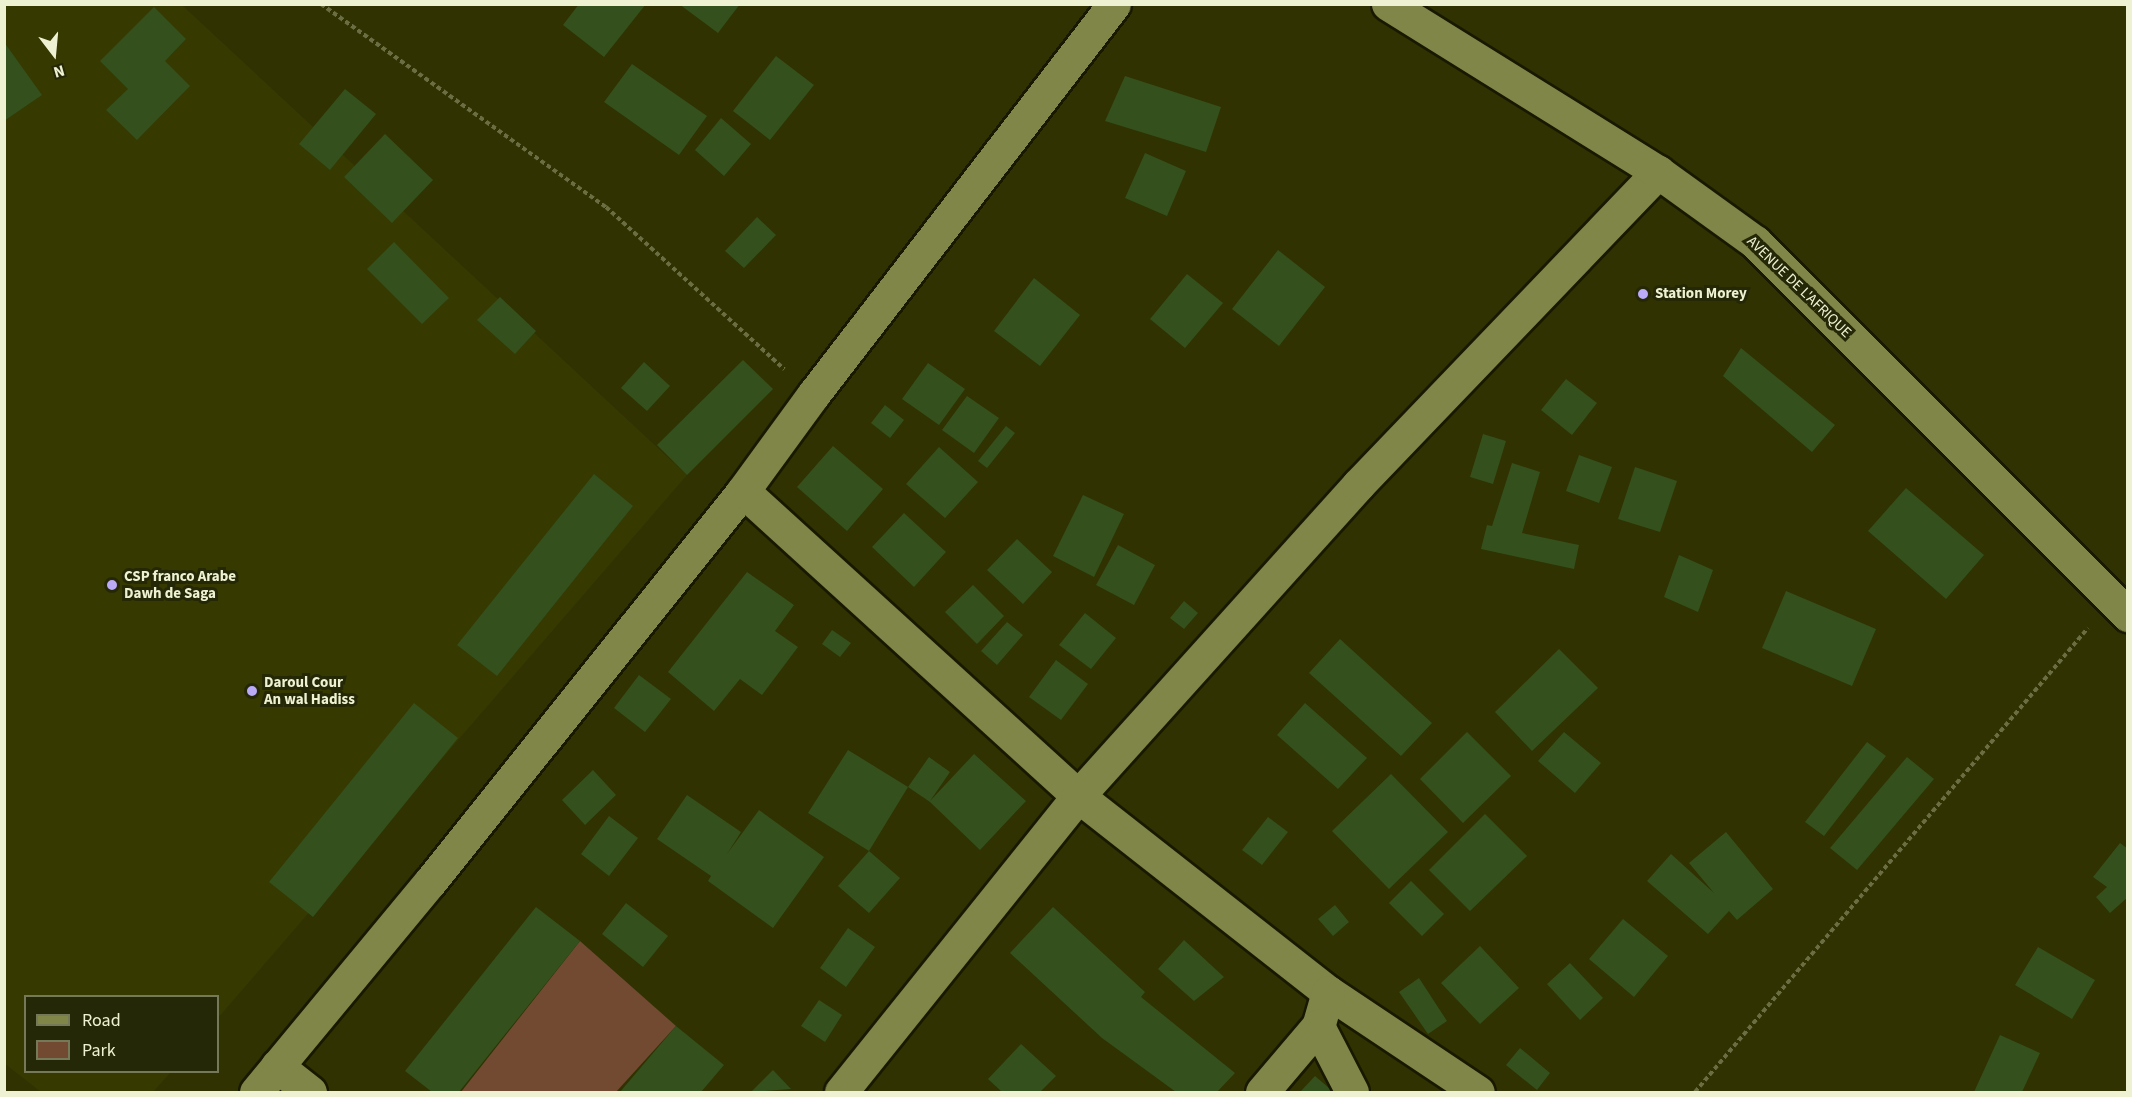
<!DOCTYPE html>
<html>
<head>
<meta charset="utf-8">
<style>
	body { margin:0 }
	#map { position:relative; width:2132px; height:1097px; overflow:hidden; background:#303201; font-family:"Source Sans 3",sans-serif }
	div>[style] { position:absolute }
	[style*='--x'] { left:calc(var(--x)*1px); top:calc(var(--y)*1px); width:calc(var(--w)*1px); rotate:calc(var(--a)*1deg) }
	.built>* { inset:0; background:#363900 }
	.green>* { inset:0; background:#714a31 }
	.building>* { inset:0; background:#34501d }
	.path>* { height:4px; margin-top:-2px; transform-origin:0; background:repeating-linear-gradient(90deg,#6b6e42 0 4.5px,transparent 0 7.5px) }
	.roads { filter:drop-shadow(2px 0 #181900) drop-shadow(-2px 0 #181900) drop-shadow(0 2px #181900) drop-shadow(0 -2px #181900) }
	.street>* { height:33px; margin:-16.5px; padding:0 16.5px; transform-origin:16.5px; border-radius:16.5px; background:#808548 }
	.secondary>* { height:33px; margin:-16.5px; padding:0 16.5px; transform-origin:16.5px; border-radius:16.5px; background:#808548 }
	.dots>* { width:16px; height:16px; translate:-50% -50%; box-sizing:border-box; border:3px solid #252807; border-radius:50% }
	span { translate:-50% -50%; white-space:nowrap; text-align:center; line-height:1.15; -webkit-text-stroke:6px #252807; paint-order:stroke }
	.street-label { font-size:15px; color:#eef2d2 }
	.poi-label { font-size:15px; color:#eef2d2; font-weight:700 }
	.left { translate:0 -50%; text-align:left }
	.frame { position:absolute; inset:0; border:6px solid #eef2d2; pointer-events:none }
	.legend { position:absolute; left:24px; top:995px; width:195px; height:78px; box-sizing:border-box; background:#252807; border:2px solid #757958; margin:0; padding:8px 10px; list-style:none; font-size:18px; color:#eef2d2 }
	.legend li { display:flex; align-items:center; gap:12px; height:30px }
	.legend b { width:30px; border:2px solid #757958 }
	.north { position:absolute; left:24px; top:24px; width:60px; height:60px; -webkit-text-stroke:4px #252807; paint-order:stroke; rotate:164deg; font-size:16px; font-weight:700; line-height:24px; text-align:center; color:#eef2d2 }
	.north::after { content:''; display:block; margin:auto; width:21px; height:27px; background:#eef2d2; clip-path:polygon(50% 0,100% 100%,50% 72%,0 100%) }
</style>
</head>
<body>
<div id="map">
	<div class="built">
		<div style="clip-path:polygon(4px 5px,182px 5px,687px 475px,218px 1018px,218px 996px,26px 996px,26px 1072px,171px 1072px,153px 1092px,41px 1092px,5px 1064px)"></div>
	</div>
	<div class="green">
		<div style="clip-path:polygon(580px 941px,676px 1026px,616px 1092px,461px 1092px)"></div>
	</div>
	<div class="building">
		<div style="clip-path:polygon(579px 4px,646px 4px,604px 57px,563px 25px)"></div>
		<div style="clip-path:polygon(679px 4px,740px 4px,718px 33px)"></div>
		<div style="clip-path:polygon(154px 7px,186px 39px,165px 61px,190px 86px,137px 140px,106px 110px,128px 89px,100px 61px)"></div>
		<div style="clip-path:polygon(4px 42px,42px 95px,4px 121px)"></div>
		<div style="clip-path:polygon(776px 56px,814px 85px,770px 140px,733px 111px)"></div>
		<div style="clip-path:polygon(632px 64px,707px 116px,679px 155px,604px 102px)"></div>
		<div style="clip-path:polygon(1125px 76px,1221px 107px,1206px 152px,1105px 121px)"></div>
		<div style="clip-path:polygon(345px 89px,376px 114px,330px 170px,299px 144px)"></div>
		<div style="clip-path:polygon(721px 118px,751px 144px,724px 176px,695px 150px)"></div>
		<div style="clip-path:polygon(385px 134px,433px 180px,392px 223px,344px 177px)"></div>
		<div style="clip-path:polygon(1145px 153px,1186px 171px,1167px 216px,1125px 198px)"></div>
		<div style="clip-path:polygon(757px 217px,776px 235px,744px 268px,725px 251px)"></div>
		<div style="clip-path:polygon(394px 242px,449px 298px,422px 324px,367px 269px)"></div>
		<div style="clip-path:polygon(1278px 250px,1325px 287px,1279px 346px,1232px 309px)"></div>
		<div style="clip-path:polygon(1187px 274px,1223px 303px,1185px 348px,1150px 319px)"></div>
		<div style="clip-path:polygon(1034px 278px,1080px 315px,1040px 366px,994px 331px)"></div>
		<div style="clip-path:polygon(500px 297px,536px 331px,515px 354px,477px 320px)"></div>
		<div style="clip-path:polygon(1741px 348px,1835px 425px,1812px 452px,1723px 376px)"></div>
		<div style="clip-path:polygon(743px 360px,773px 389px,687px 475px,657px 445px)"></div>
		<div style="clip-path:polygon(644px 362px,670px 386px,647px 411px,621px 388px)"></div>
		<div style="clip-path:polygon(928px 363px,965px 389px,939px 425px,902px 399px)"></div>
		<div style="clip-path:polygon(1566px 379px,1597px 403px,1572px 435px,1541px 410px)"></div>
		<div style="clip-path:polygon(967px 396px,999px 418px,974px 453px,942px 430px)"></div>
		<div style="clip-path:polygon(885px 405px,904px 420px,890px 438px,871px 423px)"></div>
		<div style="clip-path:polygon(1006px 426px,1015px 433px,987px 468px,978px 461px)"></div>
		<div style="clip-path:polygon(1483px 434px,1506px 441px,1493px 484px,1470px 477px)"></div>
		<div style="clip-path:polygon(833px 446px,883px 489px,847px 531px,797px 487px)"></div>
		<div style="clip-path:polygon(939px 447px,978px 482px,945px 518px,906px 484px)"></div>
		<div style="clip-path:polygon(1579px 455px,1612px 467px,1599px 503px,1566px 491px)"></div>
		<div style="clip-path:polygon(1512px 463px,1540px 472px,1522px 533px,1579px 545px,1574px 569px,1481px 549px,1487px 525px,1492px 526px)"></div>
		<div style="clip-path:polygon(1635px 467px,1677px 481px,1660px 532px,1618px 519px)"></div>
		<div style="clip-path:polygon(594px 474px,633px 506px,497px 676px,457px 645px)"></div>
		<div style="clip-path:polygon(1906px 488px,1984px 555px,1946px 599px,1868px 531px)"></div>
		<div style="clip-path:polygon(1083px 495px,1124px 514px,1094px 577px,1053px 556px)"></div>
		<div style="clip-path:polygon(904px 513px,946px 552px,914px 587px,872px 547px)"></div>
		<div style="clip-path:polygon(1017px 539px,1052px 572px,1023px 604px,987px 570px)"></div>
		<div style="clip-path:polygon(1118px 545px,1155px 565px,1134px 605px,1096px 585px)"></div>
		<div style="clip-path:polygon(1679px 555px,1713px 570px,1698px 612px,1664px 597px)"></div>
		<div style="clip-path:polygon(747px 572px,794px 605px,775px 631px,798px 647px,762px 695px,740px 679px,714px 711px,668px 672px)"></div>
		<div style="clip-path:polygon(973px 585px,1004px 616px,977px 644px,945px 612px)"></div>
		<div style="clip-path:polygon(1786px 591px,1876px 629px,1852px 686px,1762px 648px)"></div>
		<div style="clip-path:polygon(1184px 601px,1198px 613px,1184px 629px,1170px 618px)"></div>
		<div style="clip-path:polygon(1085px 613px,1116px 638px,1091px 669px,1059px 645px)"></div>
		<div style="clip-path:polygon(1007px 622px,1023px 635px,997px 665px,981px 651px)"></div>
		<div style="clip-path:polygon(832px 630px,851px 643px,840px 657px,822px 644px)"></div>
		<div style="clip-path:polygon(1340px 639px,1432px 723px,1401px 756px,1309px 673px)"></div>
		<div style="clip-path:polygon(1559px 649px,1598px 688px,1532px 751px,1495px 712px)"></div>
		<div style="clip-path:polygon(1056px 660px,1088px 684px,1061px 720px,1029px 697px)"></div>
		<div style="clip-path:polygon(639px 675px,671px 699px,645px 732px,614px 708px)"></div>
		<div style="clip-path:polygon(414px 703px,458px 738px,313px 917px,269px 882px)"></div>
		<div style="clip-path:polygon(1305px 703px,1367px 758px,1338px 789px,1277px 735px)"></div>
		<div style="clip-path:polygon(1467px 732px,1511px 776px,1463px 823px,1420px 779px)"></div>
		<div style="clip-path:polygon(1564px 732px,1601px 763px,1575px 793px,1538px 761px)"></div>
		<div style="clip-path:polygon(1867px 742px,1886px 756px,1824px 836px,1805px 822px)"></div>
		<div style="clip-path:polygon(848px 750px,908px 787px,929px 757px,950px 772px,930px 801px,974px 754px,1026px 801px,980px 850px,930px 802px,908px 787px,869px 851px,808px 813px)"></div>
		<div style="clip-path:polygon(1907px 757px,1934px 779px,1857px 870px,1830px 848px)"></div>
		<div style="clip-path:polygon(593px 770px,616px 795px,585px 825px,562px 800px)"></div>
		<div style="clip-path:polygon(1391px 774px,1448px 832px,1389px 889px,1332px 831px)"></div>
		<div style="clip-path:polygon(687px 795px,741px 832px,727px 854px,759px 810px,824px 857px,773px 928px,708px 881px,711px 876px,657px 839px)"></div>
		<div style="clip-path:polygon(1485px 814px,1527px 856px,1470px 911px,1429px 870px)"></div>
		<div style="clip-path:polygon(609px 816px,638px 838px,609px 876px,581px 854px)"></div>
		<div style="clip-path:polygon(1268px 817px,1288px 832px,1262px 865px,1242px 850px)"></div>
		<div style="clip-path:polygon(1726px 832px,1773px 889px,1737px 920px,1729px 911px,1708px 934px,1647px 881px,1671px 854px,1714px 893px,1689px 863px)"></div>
		<div style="clip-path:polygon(2120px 843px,2128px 849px,2128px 897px,2110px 913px,2096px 897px,2107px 887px,2093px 877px)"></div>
		<div style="clip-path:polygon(869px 851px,900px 878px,869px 913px,838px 886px)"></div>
		<div style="clip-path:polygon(1411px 881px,1444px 914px,1422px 936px,1389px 903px)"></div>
		<div style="clip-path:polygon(626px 903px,668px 936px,643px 967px,602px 934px)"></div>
		<div style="clip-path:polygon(1335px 905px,1349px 922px,1333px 936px,1318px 919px)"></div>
		<div style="clip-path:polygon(536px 907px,580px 941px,459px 1092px,432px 1092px,405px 1071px)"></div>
		<div style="clip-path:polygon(1053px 907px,1145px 992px,1141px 997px,1235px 1073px,1217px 1092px,1176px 1092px,1102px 1038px,1010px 953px)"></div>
		<div style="clip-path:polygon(1623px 919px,1668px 956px,1634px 997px,1589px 959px)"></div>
		<div style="clip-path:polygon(848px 928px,875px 947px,846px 987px,820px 968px)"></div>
		<div style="clip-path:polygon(1184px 940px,1224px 977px,1194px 1001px,1158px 969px)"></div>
		<div style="clip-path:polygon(1480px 946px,1519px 988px,1480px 1024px,1441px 983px)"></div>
		<div style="clip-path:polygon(2038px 947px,2095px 980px,2072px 1019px,2015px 985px)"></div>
		<div style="clip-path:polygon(1570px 963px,1603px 998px,1580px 1020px,1547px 984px)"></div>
		<div style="clip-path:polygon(1419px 978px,1447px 1021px,1428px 1034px,1399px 992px)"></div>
		<div style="clip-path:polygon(819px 1000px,842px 1015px,825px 1042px,801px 1026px)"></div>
		<div style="clip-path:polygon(676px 1026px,724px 1065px,701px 1092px,620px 1092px)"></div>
		<div style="clip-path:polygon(2000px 1035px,2040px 1053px,2022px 1092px,1974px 1092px)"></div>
		<div style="clip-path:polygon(1021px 1044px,1056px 1076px,1040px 1092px,1002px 1092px,988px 1079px)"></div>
		<div style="clip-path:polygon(1520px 1048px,1550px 1073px,1537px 1090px,1506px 1065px)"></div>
		<div style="clip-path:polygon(773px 1070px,791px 1089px,753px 1092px,752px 1091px)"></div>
		<div style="clip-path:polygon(1315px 1076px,1329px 1088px,1331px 1085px,1340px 1092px,1300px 1092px)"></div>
	</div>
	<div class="path">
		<div style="--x:321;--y:4;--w:350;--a:35.5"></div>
		<div style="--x:606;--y:207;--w:241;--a:42.3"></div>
		<div style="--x:1695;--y:1092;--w:608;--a:-49.74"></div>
	</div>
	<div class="roads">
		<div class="street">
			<div style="--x:743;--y:491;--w:453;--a:42.3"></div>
			<div style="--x:1078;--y:796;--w:318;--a:38.1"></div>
			<div style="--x:1328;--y:992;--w:180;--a:33.7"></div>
			<div style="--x:1328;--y:992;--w:35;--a:106"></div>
			<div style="--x:1318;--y:1026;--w:74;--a:62.7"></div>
			<div style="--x:277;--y:1066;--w:42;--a:38.2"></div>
			<div style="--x:256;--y:1092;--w:273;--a:-50.4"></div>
			<div style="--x:430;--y:882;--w:501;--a:-51.32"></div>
			<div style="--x:743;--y:491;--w:119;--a:-53.9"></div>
			<div style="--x:813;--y:395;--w:493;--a:-52.4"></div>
			<div style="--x:841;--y:1092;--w:379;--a:-51.3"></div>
			<div style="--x:1078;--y:796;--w:418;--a:-48"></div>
			<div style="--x:1358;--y:485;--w:434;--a:-46.2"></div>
			<div style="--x:1262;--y:1092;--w:87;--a:-49.7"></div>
		</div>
		<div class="secondary">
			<div style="--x:1388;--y:4;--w:318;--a:31.9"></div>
			<div style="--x:1658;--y:172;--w:120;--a:35.8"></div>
			<div style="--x:1755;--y:242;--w:528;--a:45"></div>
		</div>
	</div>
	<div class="dots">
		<div style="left:1643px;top:294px;background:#baaaf7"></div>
		<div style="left:112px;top:585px;background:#baaaf7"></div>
		<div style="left:252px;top:691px;background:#baaaf7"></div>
	</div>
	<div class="street-label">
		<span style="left:1799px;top:287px;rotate:44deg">AVENUE DE L'AFRIQUE</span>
	</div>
	<div class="poi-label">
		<span class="left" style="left:1655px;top:294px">Station Morey</span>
		<span class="left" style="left:124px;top:585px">CSP franco Arabe<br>Dawh de Saga</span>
		<span class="left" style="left:264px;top:691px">Daroul Cour<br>An wal Hadiss</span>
	</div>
	<div class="frame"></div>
	<ul class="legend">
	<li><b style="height:8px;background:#808548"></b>Road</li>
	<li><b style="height:16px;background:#714a31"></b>Park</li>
	</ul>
	<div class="north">N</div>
</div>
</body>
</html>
